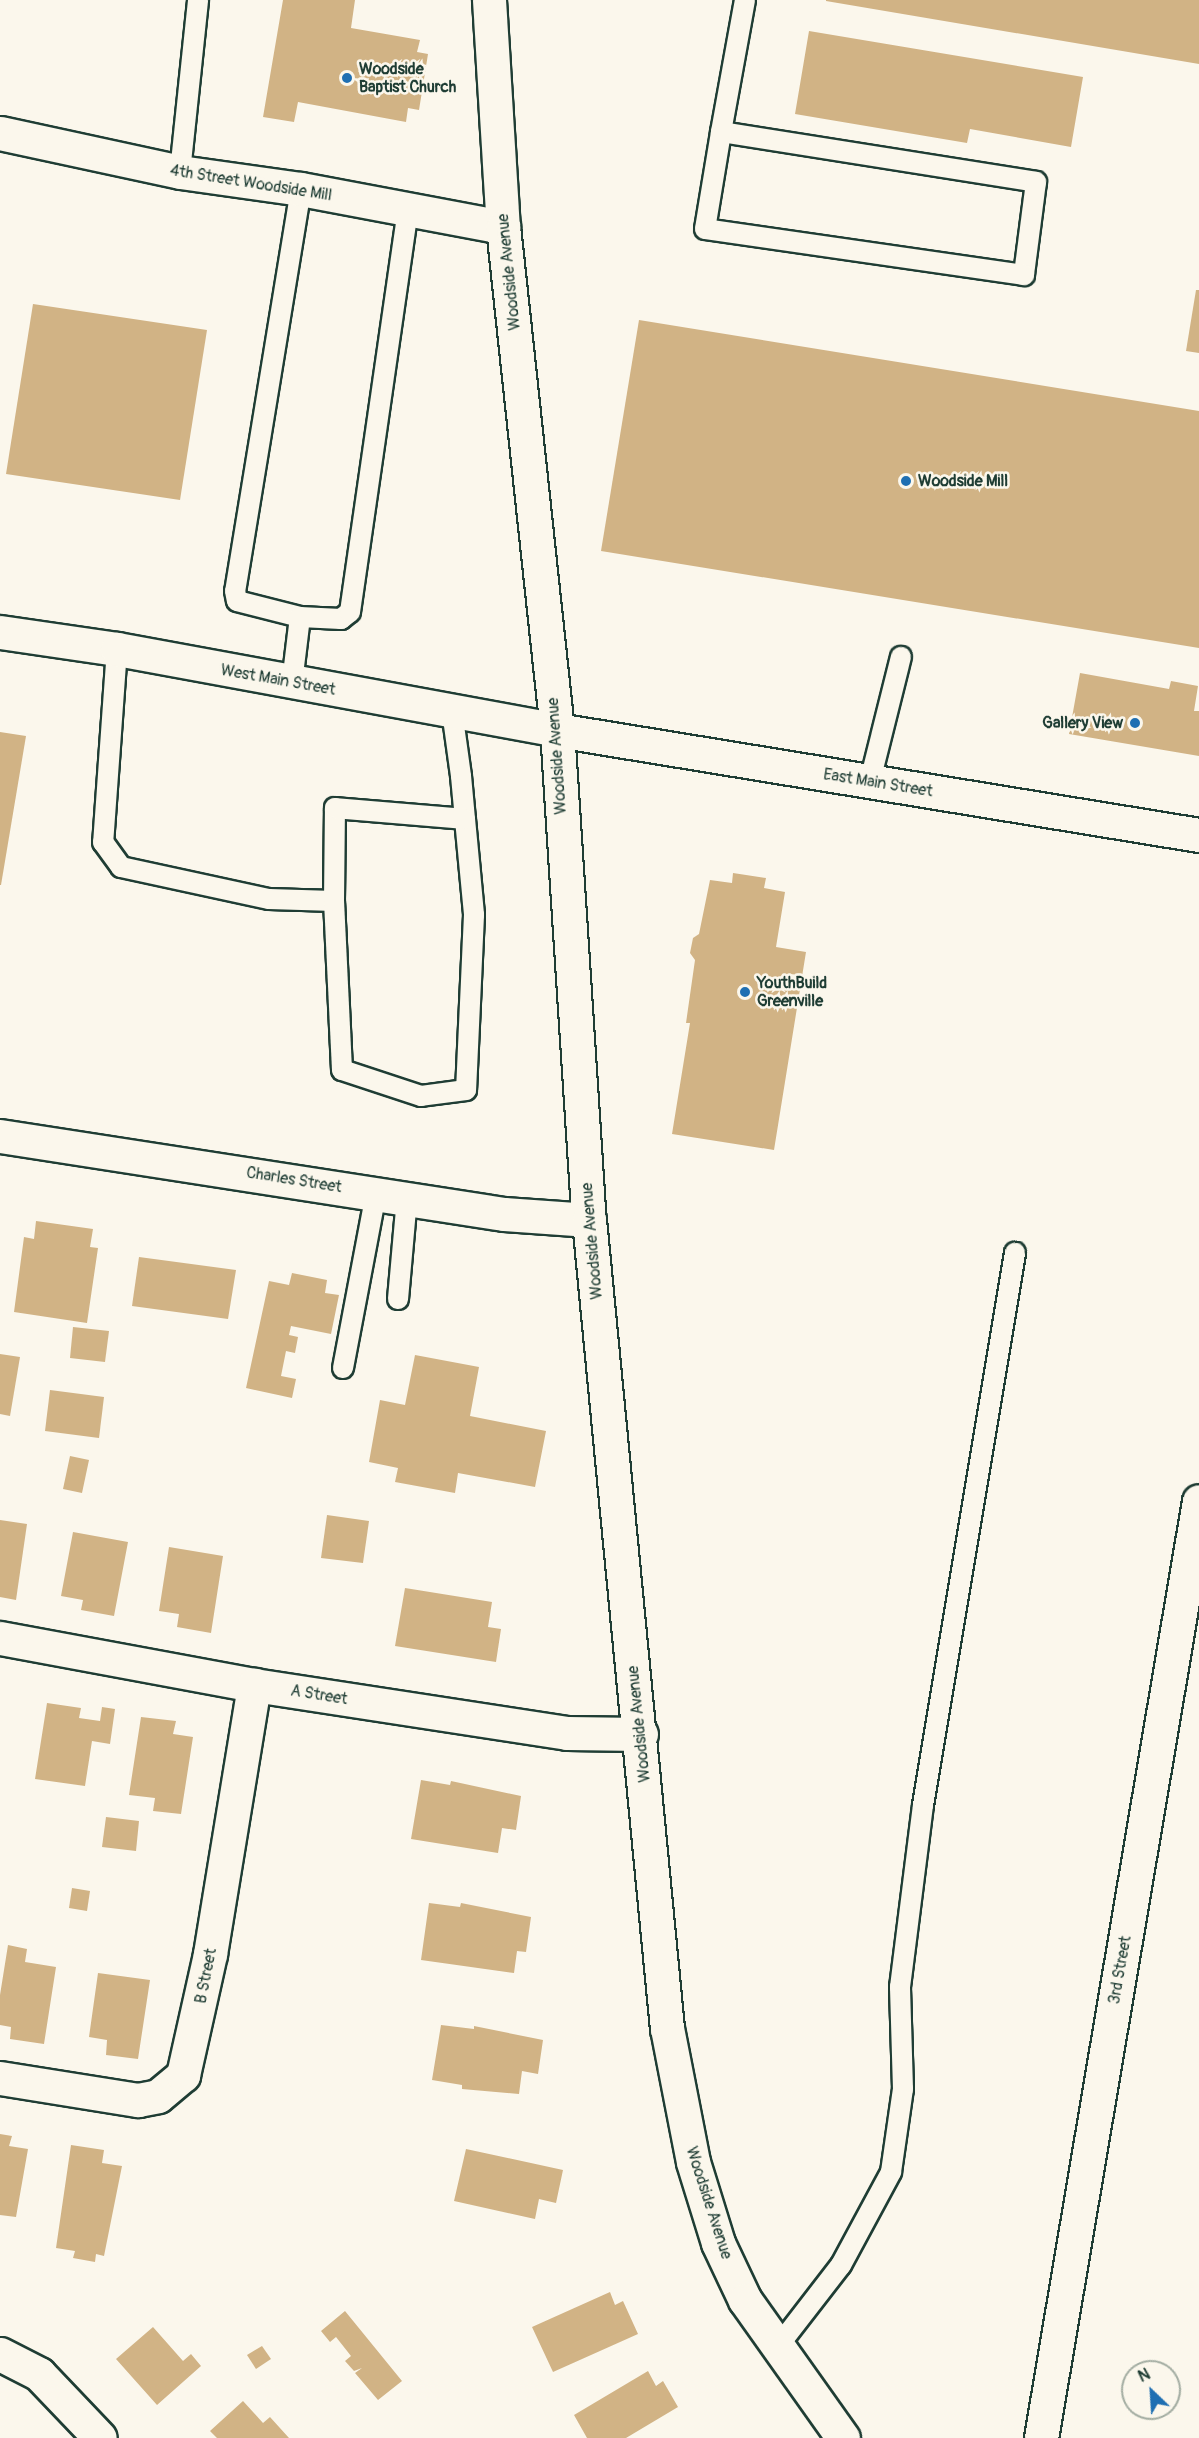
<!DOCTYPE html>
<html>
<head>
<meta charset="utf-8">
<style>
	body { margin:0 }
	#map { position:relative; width:1199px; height:2438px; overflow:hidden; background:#fbf7ec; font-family:Pangolin,sans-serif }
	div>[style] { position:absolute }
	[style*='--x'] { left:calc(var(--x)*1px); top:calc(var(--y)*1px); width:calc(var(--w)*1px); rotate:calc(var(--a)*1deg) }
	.building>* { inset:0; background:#d1b385 }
	.roads { filter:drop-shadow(2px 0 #1f3d34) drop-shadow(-2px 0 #1f3d34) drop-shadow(0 2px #1f3d34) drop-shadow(0 -2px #1f3d34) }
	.lane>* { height:20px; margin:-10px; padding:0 10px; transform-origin:10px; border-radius:10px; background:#fbf7ec }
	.street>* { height:33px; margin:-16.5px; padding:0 16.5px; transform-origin:16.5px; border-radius:16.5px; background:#fbf7ec }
	.secondary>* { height:33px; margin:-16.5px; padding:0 16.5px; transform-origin:16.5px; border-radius:16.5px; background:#fbf7ec }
	.dots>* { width:16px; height:16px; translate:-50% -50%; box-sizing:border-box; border:3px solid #fbf7ec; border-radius:50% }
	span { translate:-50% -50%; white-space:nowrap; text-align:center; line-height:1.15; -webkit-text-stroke:5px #fbf7ec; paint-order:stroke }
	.poi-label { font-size:16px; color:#1f3d34; font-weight:700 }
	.left { translate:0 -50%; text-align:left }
	.right { translate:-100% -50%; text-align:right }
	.street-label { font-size:16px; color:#1f3d34 }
	.north { position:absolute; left:1121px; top:2360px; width:60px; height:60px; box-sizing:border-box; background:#fbf7ec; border:2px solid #a3ada2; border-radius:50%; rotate:335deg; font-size:16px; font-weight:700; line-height:24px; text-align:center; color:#1f3d34 }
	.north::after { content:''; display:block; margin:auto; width:21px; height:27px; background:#1f6fb2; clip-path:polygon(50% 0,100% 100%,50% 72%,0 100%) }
</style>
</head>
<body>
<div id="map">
	<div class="building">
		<div style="clip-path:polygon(283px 0,355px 0,351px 28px,420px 40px,417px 52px,428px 54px,419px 110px,408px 108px,406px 122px,298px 102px,294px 122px,263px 117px)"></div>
		<div style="clip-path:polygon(826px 0,1199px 0,1199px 64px,826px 1px)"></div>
		<div style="clip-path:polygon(809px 31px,1083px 77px,1071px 147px,970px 129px,967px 143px,795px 114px)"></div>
		<div style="clip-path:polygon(1196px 290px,1199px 290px,1199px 353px,1186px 351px)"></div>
		<div style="clip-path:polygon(33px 304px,207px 330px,180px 500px,6px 474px)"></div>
		<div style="clip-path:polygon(639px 320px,1199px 411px,1199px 648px,601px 551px)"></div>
		<div style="clip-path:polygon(1080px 673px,1169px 689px,1171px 681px,1198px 686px,1194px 711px,1199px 711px,1199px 756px,1069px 734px)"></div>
		<div style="clip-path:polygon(0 732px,26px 736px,1px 885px,0 885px)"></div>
		<div style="clip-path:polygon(733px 873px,766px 878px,764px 888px,785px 892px,776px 947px,806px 952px,774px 1150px,672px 1134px,690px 1023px,686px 1023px,695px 960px,690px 953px,693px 938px,699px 934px,710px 880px,732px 883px)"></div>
		<div style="clip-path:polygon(36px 1221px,93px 1229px,90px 1247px,98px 1248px,87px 1323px,14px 1312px,24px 1237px,34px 1239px)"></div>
		<div style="clip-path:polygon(139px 1257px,236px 1270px,228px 1319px,132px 1306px)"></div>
		<div style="clip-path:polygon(292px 1273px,327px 1280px,325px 1293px,339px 1295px,331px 1334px,291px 1326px,289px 1335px,298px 1337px,295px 1353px,286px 1351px,281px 1376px,296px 1379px,292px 1398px,246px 1388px,269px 1281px,289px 1285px)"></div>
		<div style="clip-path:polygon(73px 1327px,109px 1331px,105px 1362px,70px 1358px)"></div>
		<div style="clip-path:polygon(0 1354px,20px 1357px,10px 1416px,0 1414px)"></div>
		<div style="clip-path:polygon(415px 1355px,479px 1367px,470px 1416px,546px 1431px,535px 1487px,458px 1473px,455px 1493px,395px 1482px,398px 1468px,369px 1462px,380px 1400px,405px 1405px)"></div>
		<div style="clip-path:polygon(50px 1390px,104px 1397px,99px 1438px,45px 1431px)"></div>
		<div style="clip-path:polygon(70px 1456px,89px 1460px,82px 1493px,63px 1489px)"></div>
		<div style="clip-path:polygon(327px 1515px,369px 1521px,363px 1563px,321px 1558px)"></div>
		<div style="clip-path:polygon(0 1520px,27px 1524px,16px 1600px,0 1597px)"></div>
		<div style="clip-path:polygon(73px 1532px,128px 1542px,114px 1616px,81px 1610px,83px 1600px,61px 1596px)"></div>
		<div style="clip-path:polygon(169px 1547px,223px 1556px,211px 1633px,177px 1627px,179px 1614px,159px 1611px)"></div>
		<div style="clip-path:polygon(405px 1588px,492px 1602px,488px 1627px,501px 1629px,496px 1662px,395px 1646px)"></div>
		<div style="clip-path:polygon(47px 1703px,81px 1708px,79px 1718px,100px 1721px,102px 1707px,115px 1709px,110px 1744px,92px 1741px,85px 1786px,35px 1779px)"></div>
		<div style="clip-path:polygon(141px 1717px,176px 1721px,173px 1734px,193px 1737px,181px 1814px,153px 1811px,155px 1798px,129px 1795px)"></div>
		<div style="clip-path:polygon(421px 1780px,450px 1785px,451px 1781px,521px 1796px,516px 1830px,502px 1828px,498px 1853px,411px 1839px)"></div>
		<div style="clip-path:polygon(106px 1817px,139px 1821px,136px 1851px,102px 1847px)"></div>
		<div style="clip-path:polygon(72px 1888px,90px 1891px,87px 1911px,69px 1908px)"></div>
		<div style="clip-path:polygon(429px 1903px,460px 1907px,461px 1903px,531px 1917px,526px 1952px,517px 1951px,514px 1973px,421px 1960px)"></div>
		<div style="clip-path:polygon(8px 1945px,27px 1949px,25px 1962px,56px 1967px,44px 2044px,10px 2039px,11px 2027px,0 2025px,0 1995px)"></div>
		<div style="clip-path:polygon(98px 1973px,150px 1980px,138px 2059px,106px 2055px,107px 2040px,89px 2037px)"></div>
		<div style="clip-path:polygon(441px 2025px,474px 2029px,474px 2026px,543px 2040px,538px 2074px,522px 2071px,519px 2094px,462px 2089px,462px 2085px,432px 2080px)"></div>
		<div style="clip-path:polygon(0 2134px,12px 2136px,9px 2146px,28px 2149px,16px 2217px,0 2215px)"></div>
		<div style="clip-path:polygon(71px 2145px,104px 2150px,102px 2163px,122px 2166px,104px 2256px,96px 2254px,95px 2262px,73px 2258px,75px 2251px,56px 2248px)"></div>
		<div style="clip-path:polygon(466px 2149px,563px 2170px,556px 2203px,539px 2199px,535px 2219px,454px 2201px)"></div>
		<div style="clip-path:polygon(610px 2292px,615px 2305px,623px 2301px,638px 2334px,553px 2372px,532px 2327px)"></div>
		<div style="clip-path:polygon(345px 2311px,402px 2381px,378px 2400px,355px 2373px,362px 2368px,354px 2371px,345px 2361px,351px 2356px,336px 2337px,330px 2342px,321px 2331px)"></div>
		<div style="clip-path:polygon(153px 2327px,183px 2361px,191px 2354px,201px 2366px,157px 2405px,116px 2359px)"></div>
		<div style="clip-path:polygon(262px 2346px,271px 2359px,256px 2369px,247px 2355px)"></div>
		<div style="clip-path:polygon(648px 2371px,656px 2386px,663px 2381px,678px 2407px,626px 2438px,587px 2438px,574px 2415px)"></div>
		<div style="clip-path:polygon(243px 2401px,263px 2423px,270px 2417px,289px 2438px,217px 2438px,210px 2431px)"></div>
	</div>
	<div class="roads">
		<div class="lane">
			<div style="--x:721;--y:132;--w:319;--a:9"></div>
			<div style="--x:1036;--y:182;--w:94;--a:97.4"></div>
			<div style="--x:1024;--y:275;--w:322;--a:-171.8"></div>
			<div style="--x:705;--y:229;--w:98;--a:-80.6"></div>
			<div style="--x:721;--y:132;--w:134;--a:-79.7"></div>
			<div style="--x:180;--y:172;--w:173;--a:-84"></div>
			<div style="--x:301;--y:189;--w:407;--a:99.3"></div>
			<div style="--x:235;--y:591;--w:10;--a:79"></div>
			<div style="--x:237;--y:601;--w:65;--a:14.3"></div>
			<div style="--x:300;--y:617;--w:41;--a:2.8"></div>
			<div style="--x:341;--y:619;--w:11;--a:-38"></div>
			<div style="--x:350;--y:612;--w:407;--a:-81.8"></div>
			<div style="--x:117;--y:649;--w:194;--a:94.1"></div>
			<div style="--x:103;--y:842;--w:31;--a:54"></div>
			<div style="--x:121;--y:867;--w:151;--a:12.2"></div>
			<div style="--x:269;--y:899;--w:65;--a:1.8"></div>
			<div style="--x:292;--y:683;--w:66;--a:-83.1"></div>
			<div style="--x:452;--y:711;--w:66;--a:82.1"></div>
			<div style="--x:461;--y:776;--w:43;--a:84.7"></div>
			<div style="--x:465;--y:819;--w:96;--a:84.6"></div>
			<div style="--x:474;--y:915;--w:175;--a:92.6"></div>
			<div style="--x:466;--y:1090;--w:45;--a:172.4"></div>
			<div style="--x:421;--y:1096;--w:83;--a:-161.8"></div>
			<div style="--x:342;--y:1070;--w:169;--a:-92.7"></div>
			<div style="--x:334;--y:901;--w:93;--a:-89.4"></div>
			<div style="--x:335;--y:808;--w:130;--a:4.8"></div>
			<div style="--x:870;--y:781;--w:128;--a:-76"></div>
			<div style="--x:398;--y:1299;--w:101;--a:-84.9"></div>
			<div style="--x:343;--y:1368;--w:178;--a:-79.3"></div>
			<div style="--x:776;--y:2349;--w:106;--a:-52.3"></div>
			<div style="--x:841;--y:2265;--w:106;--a:-61.7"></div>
			<div style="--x:891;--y:2172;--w:84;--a:-81.8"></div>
			<div style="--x:903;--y:2089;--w:102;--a:-91.7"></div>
			<div style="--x:900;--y:1987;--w:183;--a:-82.8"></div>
			<div style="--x:923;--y:1805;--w:560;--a:-80.54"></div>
		</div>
		<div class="street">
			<div style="--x:0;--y:133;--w:184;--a:12.2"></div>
			<div style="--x:180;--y:172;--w:122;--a:8"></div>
			<div style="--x:301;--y:189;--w:206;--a:10.7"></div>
			<div style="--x:0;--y:632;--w:118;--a:8.3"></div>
			<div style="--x:117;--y:649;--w:447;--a:10.4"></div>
			<div style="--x:557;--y:730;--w:651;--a:9.29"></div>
			<div style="--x:0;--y:1136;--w:510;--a:8.8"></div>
			<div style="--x:504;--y:1214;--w:85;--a:4"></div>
			<div style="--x:0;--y:1638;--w:258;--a:10.5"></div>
			<div style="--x:254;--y:1685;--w:317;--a:8.7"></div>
			<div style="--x:567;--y:1733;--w:74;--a:0.8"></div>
			<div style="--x:0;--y:2078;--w:140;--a:9.1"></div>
			<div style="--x:138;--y:2100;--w:20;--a:-11"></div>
			<div style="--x:158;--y:2096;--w:33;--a:-40"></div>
			<div style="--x:183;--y:2075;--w:124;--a:-77.4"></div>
			<div style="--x:210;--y:1954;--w:273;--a:-80.7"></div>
			<div style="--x:0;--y:2354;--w:44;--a:27.1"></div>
			<div style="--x:39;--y:2374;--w:88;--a:46.4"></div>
			<div style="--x:1041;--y:2438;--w:950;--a:-80.43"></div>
		</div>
		<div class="secondary">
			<div style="--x:489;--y:0;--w:227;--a:86.5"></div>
			<div style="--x:503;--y:227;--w:506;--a:83.87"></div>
			<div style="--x:557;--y:730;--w:491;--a:86.3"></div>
			<div style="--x:589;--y:1220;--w:812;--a:84.49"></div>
			<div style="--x:667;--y:2028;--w:136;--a:79"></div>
			<div style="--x:693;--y:2162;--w:85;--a:72.8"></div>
			<div style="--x:718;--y:2243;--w:63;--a:64.7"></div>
			<div style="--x:745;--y:2300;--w:169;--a:54.6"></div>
		</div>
	</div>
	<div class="dots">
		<div style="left:347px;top:78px;background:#1f6fb2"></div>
		<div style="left:906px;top:481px;background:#1f6fb2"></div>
		<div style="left:1135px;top:723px;background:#1f6fb2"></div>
		<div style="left:745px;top:992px;background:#1f6fb2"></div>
	</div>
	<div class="poi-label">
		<span class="left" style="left:359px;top:78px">Woodside<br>Baptist Church</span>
		<span class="left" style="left:918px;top:481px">Woodside Mill</span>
		<span class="right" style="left:1123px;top:723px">Gallery View</span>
		<span class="left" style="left:757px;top:992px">YouthBuild<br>Greenville</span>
	</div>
	<div class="street-label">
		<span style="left:251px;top:183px;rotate:9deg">4th Street Woodside Mill</span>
		<span style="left:509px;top:272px;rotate:-96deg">Woodside Avenue</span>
		<span style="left:278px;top:680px;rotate:10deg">West Main Street</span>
		<span style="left:557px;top:756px;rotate:-94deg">Woodside Avenue</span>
		<span style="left:878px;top:783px;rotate:9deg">East Main Street</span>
		<span style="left:294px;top:1180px;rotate:9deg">Charles Street</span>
		<span style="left:592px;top:1241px;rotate:-95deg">Woodside Avenue</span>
		<span style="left:319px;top:1695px;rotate:9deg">A Street</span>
		<span style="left:639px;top:1724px;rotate:-96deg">Woodside Avenue</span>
		<span style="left:1120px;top:1970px;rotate:-80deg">3rd Street</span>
		<span style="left:206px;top:1976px;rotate:-79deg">B Street</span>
		<span style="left:709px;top:2203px;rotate:72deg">Woodside Avenue</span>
	</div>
	<div class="north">N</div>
</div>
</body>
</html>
